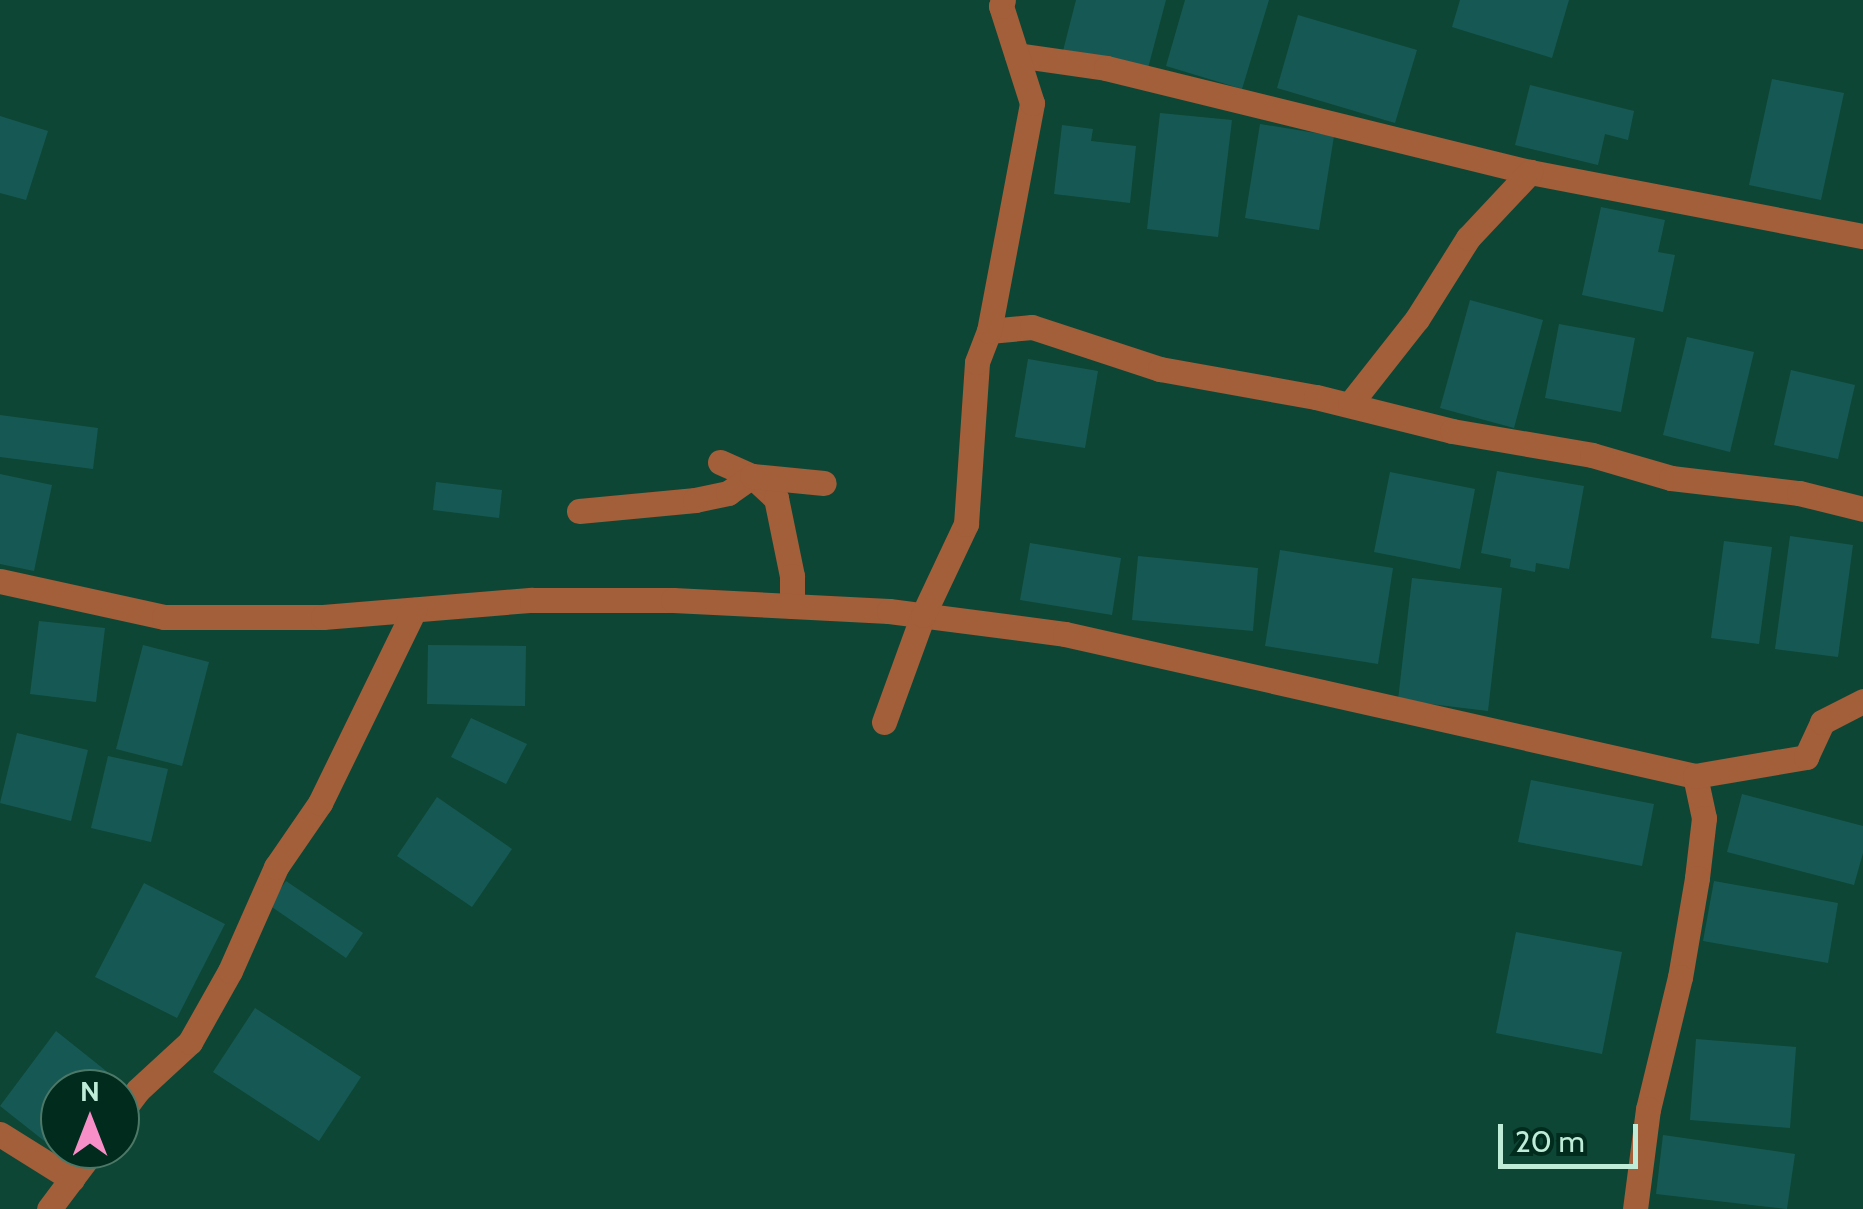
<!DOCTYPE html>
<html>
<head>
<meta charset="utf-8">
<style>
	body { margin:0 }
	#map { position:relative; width:1863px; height:1209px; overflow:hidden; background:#0d4635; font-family:Cabin,sans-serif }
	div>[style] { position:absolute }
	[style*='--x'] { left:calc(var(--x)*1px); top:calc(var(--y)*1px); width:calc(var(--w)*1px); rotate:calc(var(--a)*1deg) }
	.building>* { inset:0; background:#165954 }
	.street>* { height:25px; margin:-12.5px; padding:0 12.5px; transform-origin:12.5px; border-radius:12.5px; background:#a35e3a }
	span { translate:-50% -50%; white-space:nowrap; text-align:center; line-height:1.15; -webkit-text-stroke:8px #002b1d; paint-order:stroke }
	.north { position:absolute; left:40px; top:1069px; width:100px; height:100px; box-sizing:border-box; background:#002b1d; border:2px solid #4c7868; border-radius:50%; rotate:0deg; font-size:28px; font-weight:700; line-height:40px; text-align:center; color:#beecd8 }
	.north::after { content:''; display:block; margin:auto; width:35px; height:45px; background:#f98fc8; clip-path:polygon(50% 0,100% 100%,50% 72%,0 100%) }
	.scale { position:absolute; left:1498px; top:1124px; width:140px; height:45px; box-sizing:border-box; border:5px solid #beecd8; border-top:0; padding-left:12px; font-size:30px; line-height:35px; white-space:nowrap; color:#beecd8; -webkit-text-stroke:8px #002b1d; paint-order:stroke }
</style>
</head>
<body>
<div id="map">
	<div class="building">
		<div style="clip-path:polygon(1076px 0,1166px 0,1147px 72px,1063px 51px)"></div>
		<div style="clip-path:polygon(1185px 0,1269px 0,1242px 89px,1166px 66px)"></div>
		<div style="clip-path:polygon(1460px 0,1569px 0,1552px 58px,1452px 27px)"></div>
		<div style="clip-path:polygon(1298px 15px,1417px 50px,1395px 123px,1277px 88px)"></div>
		<div style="clip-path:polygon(1772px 79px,1844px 93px,1821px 200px,1749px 185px)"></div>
		<div style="clip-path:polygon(1530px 85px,1634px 111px,1628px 140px,1605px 134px,1598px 165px,1515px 145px)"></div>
		<div style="clip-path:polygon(1160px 113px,1232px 120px,1218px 237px,1147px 229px)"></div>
		<div style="clip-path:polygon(0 116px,48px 131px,26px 200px,0 193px)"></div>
		<div style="clip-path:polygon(1260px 124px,1334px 136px,1319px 230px,1245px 218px)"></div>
		<div style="clip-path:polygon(1062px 125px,1093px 129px,1091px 141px,1136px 146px,1130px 203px,1054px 194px)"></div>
		<div style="clip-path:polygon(1601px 207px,1665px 220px,1658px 252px,1675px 255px,1663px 312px,1582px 295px)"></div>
		<div style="clip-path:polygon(1470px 300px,1543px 320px,1514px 428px,1440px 408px)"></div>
		<div style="clip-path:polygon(1559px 324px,1635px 338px,1621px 412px,1545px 398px)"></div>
		<div style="clip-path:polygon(1687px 337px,1754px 352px,1730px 452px,1663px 435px)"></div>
		<div style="clip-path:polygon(1028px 359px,1098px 371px,1085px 448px,1015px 437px)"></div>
		<div style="clip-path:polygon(1791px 370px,1855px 385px,1838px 459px,1774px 445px)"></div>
		<div style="clip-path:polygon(0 415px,98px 428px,93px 469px,0 457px)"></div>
		<div style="clip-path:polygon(1497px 471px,1584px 486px,1569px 569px,1536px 563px,1535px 572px,1510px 567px,1511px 559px,1481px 553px)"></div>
		<div style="clip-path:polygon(1390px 472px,1475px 489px,1460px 569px,1374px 552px)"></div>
		<div style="clip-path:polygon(0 474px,52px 485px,34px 571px,0 564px)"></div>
		<div style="clip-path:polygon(436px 482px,502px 490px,499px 518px,433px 510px)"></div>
		<div style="clip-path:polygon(1790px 536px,1853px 545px,1838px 657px,1775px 649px)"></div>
		<div style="clip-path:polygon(1724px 541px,1772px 547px,1759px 644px,1711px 638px)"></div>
		<div style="clip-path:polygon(1030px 543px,1121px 558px,1112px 615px,1020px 600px)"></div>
		<div style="clip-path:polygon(1280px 550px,1393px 568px,1378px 664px,1265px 646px)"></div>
		<div style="clip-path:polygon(1138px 556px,1258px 568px,1253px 631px,1132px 620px)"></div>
		<div style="clip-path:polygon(1412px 578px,1502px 588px,1488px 711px,1398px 700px)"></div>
		<div style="clip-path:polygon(39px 621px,105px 628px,96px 702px,30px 694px)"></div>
		<div style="clip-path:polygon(143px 645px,209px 662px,182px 766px,116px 749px)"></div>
		<div style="clip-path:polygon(428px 645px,526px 646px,525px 706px,427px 704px)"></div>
		<div style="clip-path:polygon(471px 718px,527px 744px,506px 784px,451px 757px)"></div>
		<div style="clip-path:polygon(17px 733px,88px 750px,71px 821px,0 803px)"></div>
		<div style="clip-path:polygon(108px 756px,168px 769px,151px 842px,91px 828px)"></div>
		<div style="clip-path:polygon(1531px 780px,1654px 804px,1642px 866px,1518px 842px)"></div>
		<div style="clip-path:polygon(1742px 794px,1863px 826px,1863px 853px,1854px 885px,1727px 852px)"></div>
		<div style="clip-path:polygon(437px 797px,512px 849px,472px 907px,397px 856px)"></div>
		<div style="clip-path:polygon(286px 881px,363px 933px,346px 958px,269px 905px)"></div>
		<div style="clip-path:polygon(1714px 881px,1838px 903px,1828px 963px,1703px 941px)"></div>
		<div style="clip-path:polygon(144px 883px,225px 924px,177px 1018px,95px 977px)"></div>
		<div style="clip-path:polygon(1516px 932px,1622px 952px,1602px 1054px,1496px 1033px)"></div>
		<div style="clip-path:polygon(255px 1008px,361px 1077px,319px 1141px,213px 1072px)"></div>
		<div style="clip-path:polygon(56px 1031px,115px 1078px,106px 1089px,60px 1089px,57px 1151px,0 1106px)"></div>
		<div style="clip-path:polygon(1696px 1039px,1796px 1047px,1790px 1128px,1690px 1120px)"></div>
		<div style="clip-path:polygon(1663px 1135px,1795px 1154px,1787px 1209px,1656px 1194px)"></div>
	</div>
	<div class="street">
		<div style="--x:1017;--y:55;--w:90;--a:8.3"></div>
		<div style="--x:1106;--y:68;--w:437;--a:13.8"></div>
		<div style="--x:1530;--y:172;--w:339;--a:10.9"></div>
		<div style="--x:989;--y:331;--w:43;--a:-5.3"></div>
		<div style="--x:1032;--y:327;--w:135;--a:18.2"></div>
		<div style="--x:1160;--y:369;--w:158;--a:10.2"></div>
		<div style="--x:1316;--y:397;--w:140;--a:14"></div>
		<div style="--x:1452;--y:431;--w:142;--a:9.7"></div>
		<div style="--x:1592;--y:455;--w:82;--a:16.2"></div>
		<div style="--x:1671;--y:478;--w:129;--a:6.7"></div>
		<div style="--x:1799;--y:493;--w:66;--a:14"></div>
		<div style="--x:1350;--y:404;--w:108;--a:-51.8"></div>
		<div style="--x:1417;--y:319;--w:96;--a:-57.8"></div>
		<div style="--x:1468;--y:238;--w:91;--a:-46.8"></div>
		<div style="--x:720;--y:462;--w:35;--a:24"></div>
		<div style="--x:752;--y:476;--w:33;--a:43"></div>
		<div style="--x:776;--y:498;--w:80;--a:78.4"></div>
		<div style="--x:792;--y:576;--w:30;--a:90"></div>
		<div style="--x:579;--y:511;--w:117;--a:-5.4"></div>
		<div style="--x:695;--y:500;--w:34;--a:-12"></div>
		<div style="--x:728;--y:493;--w:29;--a:-35"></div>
		<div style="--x:752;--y:476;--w:72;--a:5.6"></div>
		<div style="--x:0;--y:581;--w:168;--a:12.4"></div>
		<div style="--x:164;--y:617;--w:159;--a:0"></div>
		<div style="--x:323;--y:617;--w:210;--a:-4.7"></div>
		<div style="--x:532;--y:600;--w:141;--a:0"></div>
		<div style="--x:673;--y:600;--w:216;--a:2.9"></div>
		<div style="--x:889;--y:611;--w:177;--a:7.4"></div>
		<div style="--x:1065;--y:634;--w:646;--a:12.7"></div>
		<div style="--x:1695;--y:776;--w:43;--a:77.9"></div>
		<div style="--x:1704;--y:818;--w:60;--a:96.7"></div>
		<div style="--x:1697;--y:878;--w:100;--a:99.7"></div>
		<div style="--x:1680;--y:977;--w:136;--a:103.6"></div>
		<div style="--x:1648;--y:1109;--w:101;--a:97.4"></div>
		<div style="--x:884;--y:722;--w:114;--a:-70"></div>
		<div style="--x:923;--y:615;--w:101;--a:-64.7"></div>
		<div style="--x:966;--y:524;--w:162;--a:-86.1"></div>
		<div style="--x:977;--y:362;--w:33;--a:-69"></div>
		<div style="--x:989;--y:331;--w:232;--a:-79.3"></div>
		<div style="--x:1032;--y:103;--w:102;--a:-107.7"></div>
		<div style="--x:1001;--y:6;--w:6;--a:-72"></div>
		<div style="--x:1695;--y:776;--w:113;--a:-9.7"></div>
		<div style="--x:1806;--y:757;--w:38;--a:-65"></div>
		<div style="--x:1822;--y:722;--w:46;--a:-27.1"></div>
		<div style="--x:120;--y:1114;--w:30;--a:-53"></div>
		<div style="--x:138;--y:1090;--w:71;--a:-42.7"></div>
		<div style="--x:190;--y:1042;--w:81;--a:-60.6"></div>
		<div style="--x:230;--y:971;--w:114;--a:-66.1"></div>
		<div style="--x:276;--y:867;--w:78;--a:-55.5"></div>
		<div style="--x:320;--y:803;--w:215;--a:-64"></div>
		<div style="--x:0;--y:1134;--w:85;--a:32"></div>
		<div style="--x:49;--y:1209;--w:75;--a:-53.1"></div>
	</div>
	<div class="north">N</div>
	<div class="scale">20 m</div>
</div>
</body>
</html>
